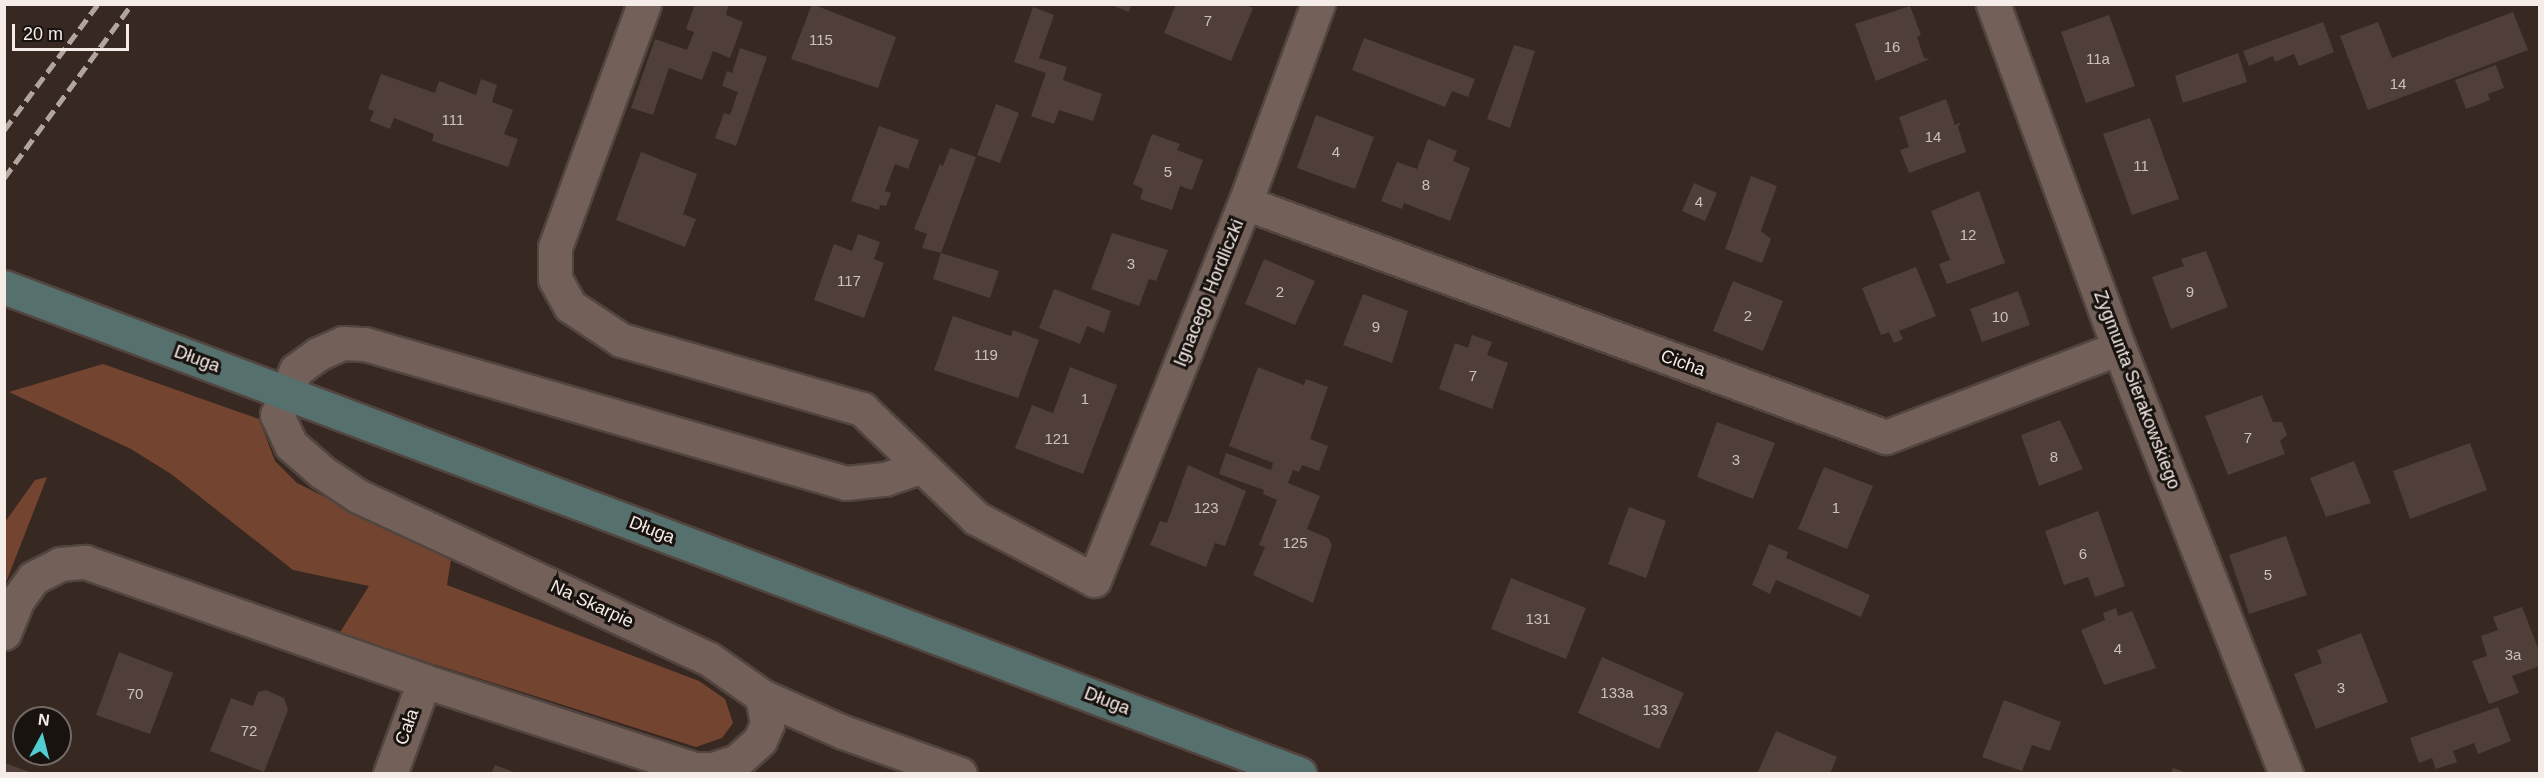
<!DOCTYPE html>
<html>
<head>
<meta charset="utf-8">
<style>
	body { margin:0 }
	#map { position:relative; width:2544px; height:778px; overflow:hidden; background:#372822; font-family:Helvetica,sans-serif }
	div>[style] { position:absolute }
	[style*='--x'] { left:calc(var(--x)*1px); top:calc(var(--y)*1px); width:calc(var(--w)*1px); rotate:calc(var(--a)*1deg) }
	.green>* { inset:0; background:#734430 }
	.building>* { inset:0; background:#4f3f38 }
	.roads { filter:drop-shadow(2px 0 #524540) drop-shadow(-2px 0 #524540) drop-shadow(0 2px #524540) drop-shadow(0 -2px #524540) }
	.street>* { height:33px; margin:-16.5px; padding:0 16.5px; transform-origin:16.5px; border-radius:16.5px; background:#726059 }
	.secondary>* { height:33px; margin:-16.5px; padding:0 16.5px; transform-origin:16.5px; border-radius:16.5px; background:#56706d }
	.rail>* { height:4.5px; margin-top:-2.25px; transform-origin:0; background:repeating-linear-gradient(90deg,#b1a5a0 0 12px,transparent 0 18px) }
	span { translate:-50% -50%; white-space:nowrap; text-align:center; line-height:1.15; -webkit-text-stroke:6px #191310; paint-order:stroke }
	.number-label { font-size:15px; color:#ccc0bb }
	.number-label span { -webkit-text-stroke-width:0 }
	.street-label { font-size:18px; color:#f5ebe7 }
	.frame { position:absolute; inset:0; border:6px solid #f5ebe7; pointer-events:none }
	.north { position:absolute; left:12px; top:706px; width:60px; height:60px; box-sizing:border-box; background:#191310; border:2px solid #716966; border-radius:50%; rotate:7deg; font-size:16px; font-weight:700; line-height:24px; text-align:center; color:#f5ebe7 }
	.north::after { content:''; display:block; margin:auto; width:21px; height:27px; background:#51ccd1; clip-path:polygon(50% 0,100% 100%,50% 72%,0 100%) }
	.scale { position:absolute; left:12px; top:24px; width:117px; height:27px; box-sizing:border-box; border:3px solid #f5ebe7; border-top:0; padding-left:8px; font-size:18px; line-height:21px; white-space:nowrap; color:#f5ebe7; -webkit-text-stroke:4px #191310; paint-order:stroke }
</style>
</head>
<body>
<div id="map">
	<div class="green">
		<div style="clip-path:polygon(103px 364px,259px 419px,275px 461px,297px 483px,451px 560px,447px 585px,699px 681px,725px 699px,733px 723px,722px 738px,696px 747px,339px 634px,369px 586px,293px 570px,171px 474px,131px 449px,9px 392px)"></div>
		<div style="clip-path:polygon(47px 477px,5px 585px,5px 522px,35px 480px)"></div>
	</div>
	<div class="building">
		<div style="clip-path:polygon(695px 4px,729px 4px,726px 15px,743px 22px,730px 58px,713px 51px,702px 80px,669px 68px,653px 115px,631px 108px,655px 39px,687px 50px,694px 32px,686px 29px)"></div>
		<div style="clip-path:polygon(812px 4px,896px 37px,878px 88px,791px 59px)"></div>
		<div style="clip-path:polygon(1109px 4px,1131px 4px,1129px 12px)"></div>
		<div style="clip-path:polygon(1176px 4px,1243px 4px,1253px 8px,1231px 61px,1164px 33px)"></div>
		<div style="clip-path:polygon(1910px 6px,1921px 35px,1917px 37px,1924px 58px,1930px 59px,1876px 81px,1855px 24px)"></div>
		<div style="clip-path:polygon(1033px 7px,1054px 15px,1039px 58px,1067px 67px,1063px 80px,1102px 94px,1093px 121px,1059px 110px,1054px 124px,1031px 116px,1046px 73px,1014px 62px)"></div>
		<div style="clip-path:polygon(2513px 12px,2528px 50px,2368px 110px,2340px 36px,2378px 22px,2392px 58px)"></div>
		<div style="clip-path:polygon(2109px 15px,2135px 86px,2086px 103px,2061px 32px)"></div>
		<div style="clip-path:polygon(2323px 22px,2334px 52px,2299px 66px,2294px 54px,2275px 62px,2273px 56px,2249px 66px,2243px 51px)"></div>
		<div style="clip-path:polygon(1364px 38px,1475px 79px,1468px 97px,1452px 91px,1445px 107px,1352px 70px)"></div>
		<div style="clip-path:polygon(1514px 45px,1535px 51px,1510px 128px,1487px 119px)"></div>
		<div style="clip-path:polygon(740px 48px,767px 57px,736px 146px,715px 138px,724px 113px,730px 115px,738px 92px,722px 86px,727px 71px,732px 73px)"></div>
		<div style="clip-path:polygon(2238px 53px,2247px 82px,2183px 103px,2175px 76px)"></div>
		<div style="clip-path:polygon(2496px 65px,2504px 88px,2488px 94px,2490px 100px,2466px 109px,2455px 80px)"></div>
		<div style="clip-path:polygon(381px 74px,435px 93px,439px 81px,476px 95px,481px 79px,497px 85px,492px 102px,513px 110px,504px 134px,518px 139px,508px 167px,432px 141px,434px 134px,394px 118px,390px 129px,370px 121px,374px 111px,368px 109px)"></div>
		<div style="clip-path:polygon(1946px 99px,1955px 125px,1961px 122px,1958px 127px,1966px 152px,1909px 173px,1900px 150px,1909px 147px,1899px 117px)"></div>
		<div style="clip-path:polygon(996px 104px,1019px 113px,1000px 163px,977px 155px)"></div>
		<div style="clip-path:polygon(1316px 115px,1374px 137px,1355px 189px,1297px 168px)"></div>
		<div style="clip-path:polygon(2150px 118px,2179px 199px,2132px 215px,2103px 134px)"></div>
		<div style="clip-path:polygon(879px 126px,919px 140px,908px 169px,895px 164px,885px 191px,891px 193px,886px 206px,880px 205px,879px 210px,851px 201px)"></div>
		<div style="clip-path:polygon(1152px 134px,1180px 144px,1177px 150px,1203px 160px,1192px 190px,1180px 186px,1172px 210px,1140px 199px,1143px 189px,1133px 184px)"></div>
		<div style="clip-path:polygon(1428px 139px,1457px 151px,1453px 161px,1470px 168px,1450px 221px,1404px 203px,1402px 209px,1381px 201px,1397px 162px,1417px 169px)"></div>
		<div style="clip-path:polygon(950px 148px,976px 157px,941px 253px,922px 248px,927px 234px,914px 229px,940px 164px,943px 166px)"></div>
		<div style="clip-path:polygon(641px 152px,697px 174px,683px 214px,696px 219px,685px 247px,616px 220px)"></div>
		<div style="clip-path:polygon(1751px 176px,1777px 186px,1761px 231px,1771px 239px,1762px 263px,1725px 249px)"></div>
		<div style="clip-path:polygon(1694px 183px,1717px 193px,1705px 221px,1682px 211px)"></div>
		<div style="clip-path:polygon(1979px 191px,2005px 263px,1947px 284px,1939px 264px,1950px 260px,1931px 211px)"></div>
		<div style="clip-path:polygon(1112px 233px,1168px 250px,1156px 281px,1149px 279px,1139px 306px,1091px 289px)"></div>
		<div style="clip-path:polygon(858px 234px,880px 242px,874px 259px,884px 263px,864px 318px,814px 300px,834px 244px,852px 251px)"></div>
		<div style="clip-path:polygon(2206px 251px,2228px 307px,2171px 329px,2152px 277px,2184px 266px,2181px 259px)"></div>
		<div style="clip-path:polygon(941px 253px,999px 271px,990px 298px,933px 279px)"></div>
		<div style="clip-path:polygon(1264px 259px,1315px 281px,1295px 325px,1245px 304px)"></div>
		<div style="clip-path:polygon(1916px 267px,1936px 316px,1899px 331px,1903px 339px,1894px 343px,1889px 332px,1881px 335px,1862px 288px)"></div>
		<div style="clip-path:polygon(1733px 281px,1783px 301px,1763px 351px,1713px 331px)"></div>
		<div style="clip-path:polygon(1054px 289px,1111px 311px,1104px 333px,1087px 326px,1080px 344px,1039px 328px)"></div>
		<div style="clip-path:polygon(2018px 291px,2030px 325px,1982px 342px,1970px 309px)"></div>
		<div style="clip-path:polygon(1363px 294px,1408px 311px,1392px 363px,1343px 345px)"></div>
		<div style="clip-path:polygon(953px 316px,1011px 336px,1013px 330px,1039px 340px,1018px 398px,934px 370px)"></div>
		<div style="clip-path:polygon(1472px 335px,1492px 342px,1487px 355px,1508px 363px,1492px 409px,1439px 389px,1455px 343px,1468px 348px)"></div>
		<div style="clip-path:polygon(1070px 367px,1117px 385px,1083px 474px,1015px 448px,1032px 405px,1053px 413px)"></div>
		<div style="clip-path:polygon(1258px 367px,1304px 385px,1306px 379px,1328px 387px,1310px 439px,1328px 446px,1319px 471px,1302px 465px,1299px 472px,1293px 470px,1288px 483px,1320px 496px,1307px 529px,1328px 538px,1332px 545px,1313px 603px,1253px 575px,1265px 547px,1259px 545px,1277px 500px,1263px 494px,1264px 490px,1219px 474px,1226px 453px,1271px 470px,1273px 463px,1229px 446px)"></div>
		<div style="clip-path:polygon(2262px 395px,2273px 422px,2282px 422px,2287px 435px,2280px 441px,2285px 454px,2228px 475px,2205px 416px)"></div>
		<div style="clip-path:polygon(2060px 420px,2083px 469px,2039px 486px,2021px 435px)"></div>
		<div style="clip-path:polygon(1717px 422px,1775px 443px,1753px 499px,1697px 477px)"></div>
		<div style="clip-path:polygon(2470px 443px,2487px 490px,2410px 519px,2393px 471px)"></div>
		<div style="clip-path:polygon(2354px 461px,2371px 503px,2326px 517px,2310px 478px)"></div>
		<div style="clip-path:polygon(1188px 465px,1246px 491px,1225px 546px,1215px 543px,1206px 567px,1150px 545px,1160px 521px,1167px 523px)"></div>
		<div style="clip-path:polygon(1824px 467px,1873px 486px,1847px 549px,1798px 529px)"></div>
		<div style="clip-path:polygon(1629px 507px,1666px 521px,1646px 578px,1608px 564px)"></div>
		<div style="clip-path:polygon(2098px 511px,2125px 586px,2095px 597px,2088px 577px,2064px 585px,2045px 531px)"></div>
		<div style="clip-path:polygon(2286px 536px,2307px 595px,2249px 614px,2229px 555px)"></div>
		<div style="clip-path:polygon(1769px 544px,1788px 552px,1786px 558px,1870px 595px,1861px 617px,1776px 580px,1770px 594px,1752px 585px)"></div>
		<div style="clip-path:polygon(1511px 578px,1586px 608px,1566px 659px,1491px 629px)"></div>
		<div style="clip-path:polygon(2522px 607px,2540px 653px,2540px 666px,2512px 676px,2519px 693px,2489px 704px,2472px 661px,2487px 656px,2481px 636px,2498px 630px,2493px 617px)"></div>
		<div style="clip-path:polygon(2116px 608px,2118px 616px,2132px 611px,2156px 668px,2104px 685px,2081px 630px,2105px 620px,2103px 613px)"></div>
		<div style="clip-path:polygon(2361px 633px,2388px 702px,2316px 729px,2294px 674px,2322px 663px,2317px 650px)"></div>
		<div style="clip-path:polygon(119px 652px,173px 673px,150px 734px,96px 715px)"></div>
		<div style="clip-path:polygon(1602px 657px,1684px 693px,1659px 749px,1578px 713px)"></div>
		<div style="clip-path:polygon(266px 690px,284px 698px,288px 710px,264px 772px,210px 751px,231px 698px,253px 706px,258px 692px)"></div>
		<div style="clip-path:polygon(2004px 700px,2061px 722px,2050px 751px,2032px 745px,2022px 771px,1982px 757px)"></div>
		<div style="clip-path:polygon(2498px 707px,2511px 741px,2478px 754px,2474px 743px,2453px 751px,2457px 762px,2436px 769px,2432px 758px,2419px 763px,2410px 738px)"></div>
		<div style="clip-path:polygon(1776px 731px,1837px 757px,1830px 774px,1757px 774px)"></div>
		<div style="clip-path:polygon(5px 763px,32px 773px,32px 774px,4px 774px)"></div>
		<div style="clip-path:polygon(495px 765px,517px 773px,517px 774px,491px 774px)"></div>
		<div style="clip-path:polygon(2173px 768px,2187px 773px,2187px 774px,2171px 774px)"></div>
	</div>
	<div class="roads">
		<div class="street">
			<div style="--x:644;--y:4;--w:259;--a:110.1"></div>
			<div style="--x:555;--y:247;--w:32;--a:90"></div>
			<div style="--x:555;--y:279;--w:31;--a:61"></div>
			<div style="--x:570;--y:306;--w:61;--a:33.7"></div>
			<div style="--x:621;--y:340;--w:251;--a:16"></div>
			<div style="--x:862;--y:409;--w:158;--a:43.7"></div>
			<div style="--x:976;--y:518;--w:133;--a:27.7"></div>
			<div style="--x:1094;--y:580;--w:406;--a:-68.2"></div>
			<div style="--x:1245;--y:203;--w:212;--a:-69.9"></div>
			<div style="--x:1993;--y:4;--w:366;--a:69.9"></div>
			<div style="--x:2119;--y:348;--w:458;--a:68.6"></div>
			<div style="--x:1245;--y:203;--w:682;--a:20.05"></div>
			<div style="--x:1886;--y:437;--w:249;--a:-20.9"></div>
			<div style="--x:4;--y:633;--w:37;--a:-68"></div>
			<div style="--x:18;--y:599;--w:26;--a:-54"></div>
			<div style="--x:33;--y:578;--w:30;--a:-27"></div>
			<div style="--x:60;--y:564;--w:25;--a:-5"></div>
			<div style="--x:85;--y:562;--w:359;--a:19.3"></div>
			<div style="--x:424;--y:681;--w:285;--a:18"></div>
			<div style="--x:695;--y:769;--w:18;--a:0"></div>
			<div style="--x:713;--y:769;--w:25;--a:-18"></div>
			<div style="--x:737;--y:761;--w:31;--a:-42"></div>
			<div style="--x:760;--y:740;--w:17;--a:-66"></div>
			<div style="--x:767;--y:724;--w:28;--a:-100"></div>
			<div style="--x:762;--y:696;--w:65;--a:-145.1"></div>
			<div style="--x:709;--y:659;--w:387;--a:-155.1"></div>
			<div style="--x:358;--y:496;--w:43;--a:-146.3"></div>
			<div style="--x:322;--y:472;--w:41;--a:-138.9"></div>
			<div style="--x:291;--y:445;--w:33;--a:-115"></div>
			<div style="--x:277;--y:415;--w:49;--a:-67.1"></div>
			<div style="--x:296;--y:370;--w:27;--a:-36"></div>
			<div style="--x:318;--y:354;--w:27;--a:-24"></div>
			<div style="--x:343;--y:343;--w:22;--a:3"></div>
			<div style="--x:365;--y:344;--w:501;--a:16.12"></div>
			<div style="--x:846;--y:483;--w:39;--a:-6"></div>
			<div style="--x:885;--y:479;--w:37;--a:-19"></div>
			<div style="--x:762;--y:696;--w:89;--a:24"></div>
			<div style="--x:843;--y:732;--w:124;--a:19.7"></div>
			<div style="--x:390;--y:774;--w:99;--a:-69.9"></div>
		</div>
		<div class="secondary">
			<div style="--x:4;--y:287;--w:1384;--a:20.59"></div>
		</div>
	</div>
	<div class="rail">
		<div style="--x:4;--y:130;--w:157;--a:-53.3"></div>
		<div style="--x:4;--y:178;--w:216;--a:-53.7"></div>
	</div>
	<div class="number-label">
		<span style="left:1208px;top:21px">7</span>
		<span style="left:821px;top:40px">115</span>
		<span style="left:1892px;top:47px">16</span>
		<span style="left:2098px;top:59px">11a</span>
		<span style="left:2398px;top:84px">14</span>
		<span style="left:453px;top:120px">111</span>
		<span style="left:1933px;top:137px">14</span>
		<span style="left:1336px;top:152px">4</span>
		<span style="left:2141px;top:166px">11</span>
		<span style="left:1168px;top:172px">5</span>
		<span style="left:1426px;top:185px">8</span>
		<span style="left:1699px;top:202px">4</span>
		<span style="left:1968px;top:235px">12</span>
		<span style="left:1131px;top:264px">3</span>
		<span style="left:849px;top:281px">117</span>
		<span style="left:1280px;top:292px">2</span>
		<span style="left:2190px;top:292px">9</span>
		<span style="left:1748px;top:316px">2</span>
		<span style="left:2000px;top:317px">10</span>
		<span style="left:1376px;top:327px">9</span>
		<span style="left:986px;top:355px">119</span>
		<span style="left:1473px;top:376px">7</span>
		<span style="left:1085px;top:399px">1</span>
		<span style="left:2248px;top:438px">7</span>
		<span style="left:1057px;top:439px">121</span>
		<span style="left:2054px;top:457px">8</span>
		<span style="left:1736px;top:460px">3</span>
		<span style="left:1206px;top:508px">123</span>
		<span style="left:1836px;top:508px">1</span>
		<span style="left:1295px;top:543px">125</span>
		<span style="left:2083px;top:554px">6</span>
		<span style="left:2268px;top:575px">5</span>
		<span style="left:1538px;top:619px">131</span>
		<span style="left:2118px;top:649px">4</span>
		<span style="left:2513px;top:655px">3a</span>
		<span style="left:2341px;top:688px">3</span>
		<span style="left:1617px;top:693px">133a</span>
		<span style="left:135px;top:694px">70</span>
		<span style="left:1655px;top:710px">133</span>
		<span style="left:249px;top:731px">72</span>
	</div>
	<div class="street-label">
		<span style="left:1209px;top:293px;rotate:-68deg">Ignacego Hordliczki</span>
		<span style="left:197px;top:359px;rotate:20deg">Długa</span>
		<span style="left:1683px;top:363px;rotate:20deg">Cicha</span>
		<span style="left:2137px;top:390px;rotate:69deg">Zygmunta Sierakowskiego</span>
		<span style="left:652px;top:530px;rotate:21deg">Długa</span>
		<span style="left:592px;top:604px;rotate:25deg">Na Skarpie</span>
		<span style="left:1107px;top:701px;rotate:21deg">Długa</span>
		<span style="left:407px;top:727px;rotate:-70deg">Cała</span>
	</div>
	<div class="frame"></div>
	<div class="north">N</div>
	<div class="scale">20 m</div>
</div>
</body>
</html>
